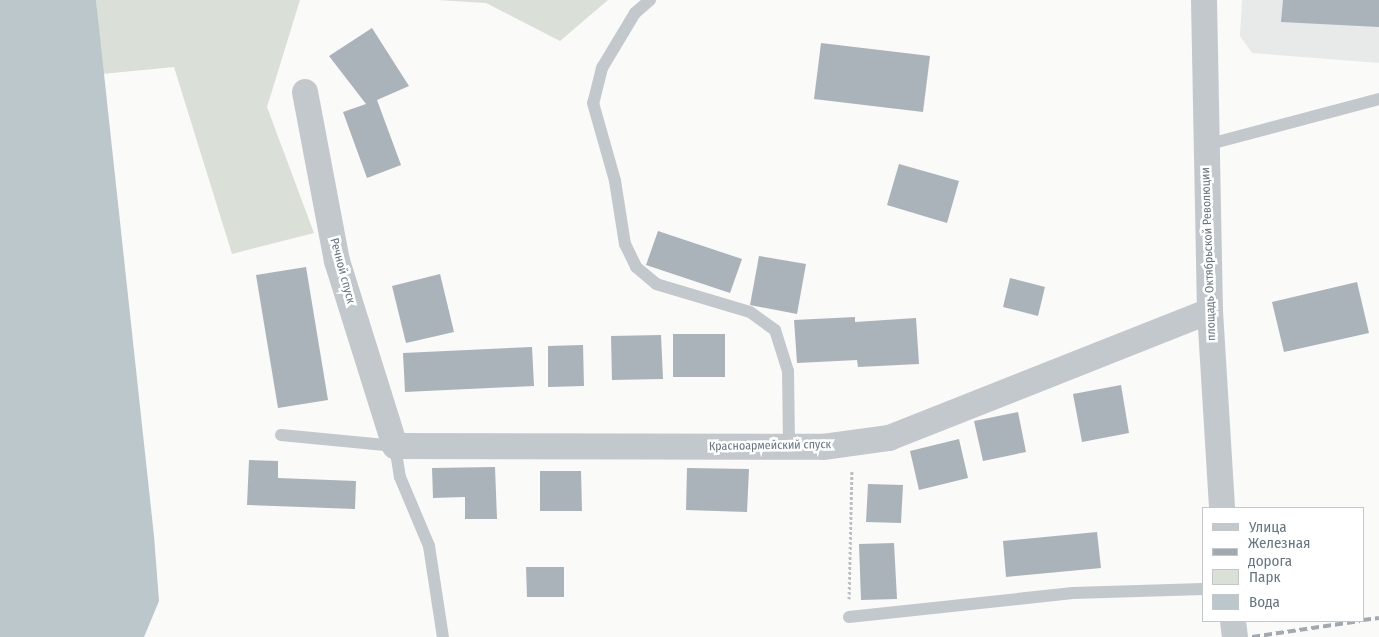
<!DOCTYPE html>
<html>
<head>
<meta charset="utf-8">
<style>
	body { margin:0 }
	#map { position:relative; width:1379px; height:637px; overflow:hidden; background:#fafaf8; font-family:"Fira Sans Condensed",sans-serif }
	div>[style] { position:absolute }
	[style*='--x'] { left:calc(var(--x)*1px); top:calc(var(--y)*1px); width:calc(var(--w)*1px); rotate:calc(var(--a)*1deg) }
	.built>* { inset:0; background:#e8e9e9 }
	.green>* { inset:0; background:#dadfd7 }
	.water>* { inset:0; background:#bbc7cb }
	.building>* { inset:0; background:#aab3b9 }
	.path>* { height:3px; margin-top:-1.5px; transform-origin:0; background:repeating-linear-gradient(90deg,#bbbfc2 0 2.5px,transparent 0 5px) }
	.lane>* { height:12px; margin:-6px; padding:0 6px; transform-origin:6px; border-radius:6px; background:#c3c8cc }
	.street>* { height:26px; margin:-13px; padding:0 13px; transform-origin:13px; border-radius:13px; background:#c3c8cc }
	.rail>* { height:4px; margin-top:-2px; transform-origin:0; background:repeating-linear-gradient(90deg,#a2aab0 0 8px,transparent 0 12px) }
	span { translate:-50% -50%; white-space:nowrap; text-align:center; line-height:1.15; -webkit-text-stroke:5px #fff; paint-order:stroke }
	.street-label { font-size:12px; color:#657683 }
	.legend { position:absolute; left:1202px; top:507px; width:162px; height:115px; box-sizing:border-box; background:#fff; border:1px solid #c1c8cd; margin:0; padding:6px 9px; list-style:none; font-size:15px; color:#657683 }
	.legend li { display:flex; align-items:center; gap:10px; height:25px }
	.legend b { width:25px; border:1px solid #c1c8cd }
</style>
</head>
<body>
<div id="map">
	<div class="built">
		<div style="clip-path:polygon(1242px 0,1379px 0,1379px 63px,1252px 53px,1240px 36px)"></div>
	</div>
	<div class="green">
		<div style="clip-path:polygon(96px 0,300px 0,267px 107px,314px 233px,232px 254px,174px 67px,102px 74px)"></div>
		<div style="clip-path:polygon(437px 0,608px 0,560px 41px,486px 3px)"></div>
	</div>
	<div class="water">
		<div style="clip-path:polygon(0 0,96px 0,154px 536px,159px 601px,144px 637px,0 637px)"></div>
	</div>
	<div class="building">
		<div style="clip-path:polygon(1283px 0,1379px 0,1379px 27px,1281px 22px)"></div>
		<div style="clip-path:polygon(372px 28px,409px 86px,377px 100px,401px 165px,367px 178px,343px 112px,366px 104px,329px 56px)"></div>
		<div style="clip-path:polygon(821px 43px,930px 56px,923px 112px,814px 99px)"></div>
		<div style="clip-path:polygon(899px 164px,959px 181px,947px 223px,887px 205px)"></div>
		<div style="clip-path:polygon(658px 231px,742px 259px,730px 293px,646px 265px)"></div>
		<div style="clip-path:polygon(759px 256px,806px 264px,797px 314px,750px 305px)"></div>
		<div style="clip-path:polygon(306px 267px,328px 400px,278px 408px,256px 275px)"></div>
		<div style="clip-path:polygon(440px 274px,454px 332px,406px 343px,392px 286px)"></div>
		<div style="clip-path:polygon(1010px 278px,1045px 287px,1038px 316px,1003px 307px)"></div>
		<div style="clip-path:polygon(1357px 282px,1369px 333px,1284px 352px,1272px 302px)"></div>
		<div style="clip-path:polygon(855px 317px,855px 322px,916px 318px,919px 364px,858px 367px,857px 360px,797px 363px,794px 320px)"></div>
		<div style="clip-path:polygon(673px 334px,725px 334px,725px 377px,673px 377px)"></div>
		<div style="clip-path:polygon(661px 335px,663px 379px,612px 380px,611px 336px)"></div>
		<div style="clip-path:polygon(583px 345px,584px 386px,548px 387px,548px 346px)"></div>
		<div style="clip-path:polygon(532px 347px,534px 386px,405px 392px,403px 353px)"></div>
		<div style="clip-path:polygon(1121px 385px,1129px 433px,1082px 442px,1073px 394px)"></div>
		<div style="clip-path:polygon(1018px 412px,1026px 452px,983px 461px,974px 421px)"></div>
		<div style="clip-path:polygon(959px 439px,968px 478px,919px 490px,910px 451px)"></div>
		<div style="clip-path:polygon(249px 460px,278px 461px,278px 478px,356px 481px,355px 509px,247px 505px)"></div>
		<div style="clip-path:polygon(495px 467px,497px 519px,465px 519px,465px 497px,433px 498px,432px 468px)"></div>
		<div style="clip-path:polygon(687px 468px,749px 469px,747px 512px,686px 510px)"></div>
		<div style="clip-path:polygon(540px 471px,581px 471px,582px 511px,540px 511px)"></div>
		<div style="clip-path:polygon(868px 484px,903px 485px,901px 523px,866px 522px)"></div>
		<div style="clip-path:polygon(1097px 532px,1101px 568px,1006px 577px,1003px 541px)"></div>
		<div style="clip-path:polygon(894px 543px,897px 599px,861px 600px,859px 544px)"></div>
		<div style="clip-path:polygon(526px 567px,564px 567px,564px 597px,527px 597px)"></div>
	</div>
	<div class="path">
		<div style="--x:849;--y:599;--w:129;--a:-88.7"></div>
	</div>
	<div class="lane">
		<div style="--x:650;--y:0;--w:20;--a:139"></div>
		<div style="--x:635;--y:13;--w:64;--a:121"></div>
		<div style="--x:602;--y:68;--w:36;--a:104"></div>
		<div style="--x:593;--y:103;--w:81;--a:74.2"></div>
		<div style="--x:615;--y:181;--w:64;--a:81"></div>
		<div style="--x:625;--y:244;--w:25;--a:64"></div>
		<div style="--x:636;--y:267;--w:26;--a:40"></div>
		<div style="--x:656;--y:284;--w:98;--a:16.6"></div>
		<div style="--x:750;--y:312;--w:31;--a:36"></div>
		<div style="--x:775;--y:330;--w:43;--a:72.4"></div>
		<div style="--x:788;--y:371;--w:76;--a:89.2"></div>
		<div style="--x:1206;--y:145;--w:179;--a:-14.9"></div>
		<div style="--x:281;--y:435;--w:115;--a:5.5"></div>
		<div style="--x:395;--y:446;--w:31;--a:81"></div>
		<div style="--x:400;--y:477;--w:75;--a:67.2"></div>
		<div style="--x:429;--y:546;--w:92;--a:81.3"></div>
		<div style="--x:849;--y:617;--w:225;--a:-6.1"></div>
		<div style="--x:1073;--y:593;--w:130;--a:-1.8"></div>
	</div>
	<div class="street">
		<div style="--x:1204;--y:0;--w:311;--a:88.9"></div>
		<div style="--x:1210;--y:311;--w:197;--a:86.5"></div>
		<div style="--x:305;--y:92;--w:172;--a:79.3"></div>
		<div style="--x:337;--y:261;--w:194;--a:72.6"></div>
		<div style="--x:395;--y:446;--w:428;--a:0.1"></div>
		<div style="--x:823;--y:447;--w:67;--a:-7.8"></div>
		<div style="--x:889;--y:438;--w:345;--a:-21.6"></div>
		<div style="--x:1233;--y:621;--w:16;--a:83"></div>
	</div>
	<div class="rail">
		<div style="--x:1363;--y:620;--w:16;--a:-7"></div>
		<div style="--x:1252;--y:637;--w:109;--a:-8.4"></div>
	</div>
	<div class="street-label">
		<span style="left:1209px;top:254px;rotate:-92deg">площадь Октябрьской Революции</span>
		<span style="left:342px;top:271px;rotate:75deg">Речной спуск</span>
		<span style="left:770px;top:446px;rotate:-1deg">Красноармейский спуск</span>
	</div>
	<ul class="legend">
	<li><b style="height:6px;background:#c3c8cc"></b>Улица</li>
	<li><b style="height:6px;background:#a2aab0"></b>Железная дорога</li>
	<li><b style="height:14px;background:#dadfd7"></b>Парк</li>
	<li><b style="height:14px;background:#bbc7cb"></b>Вода</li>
	</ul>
</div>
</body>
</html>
